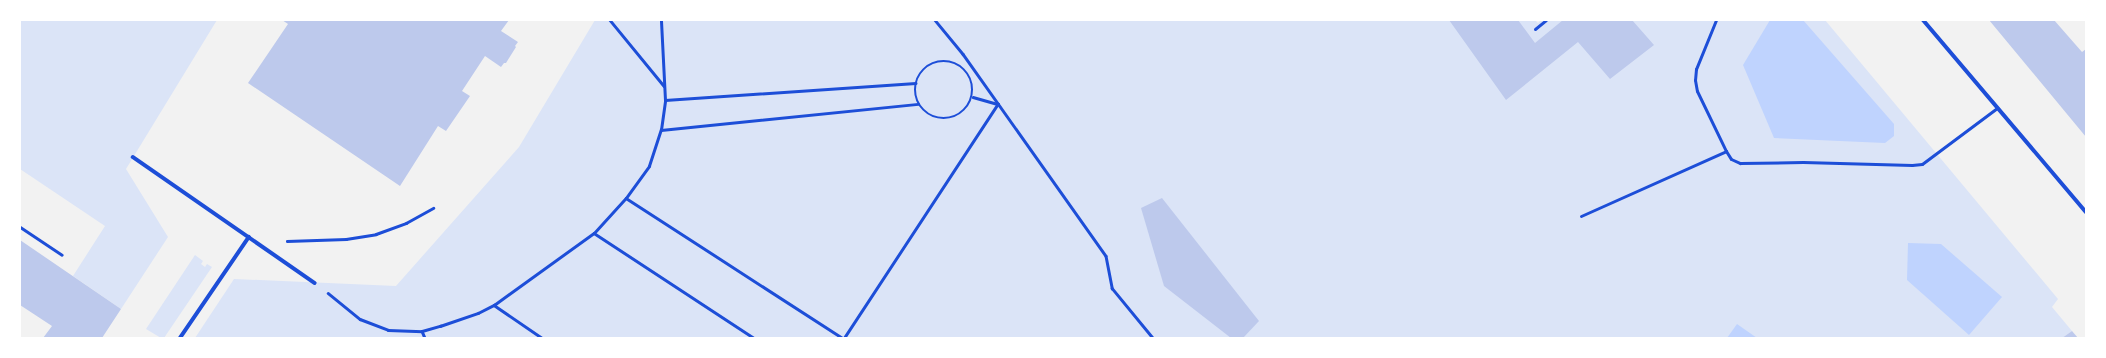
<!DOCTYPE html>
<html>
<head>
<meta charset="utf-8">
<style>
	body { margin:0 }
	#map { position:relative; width:2106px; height:358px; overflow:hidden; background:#f2f2f2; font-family:"Fira Sans Condensed",sans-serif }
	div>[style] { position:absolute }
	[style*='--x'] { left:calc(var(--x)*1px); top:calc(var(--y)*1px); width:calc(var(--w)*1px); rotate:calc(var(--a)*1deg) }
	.green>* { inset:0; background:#dbe4f7 }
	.water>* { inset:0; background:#bfd3fe }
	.building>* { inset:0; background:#bdc9ec }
	.path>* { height:2.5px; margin:-1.25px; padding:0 1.25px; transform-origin:1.25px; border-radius:1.25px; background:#1d4ed8 }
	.path>.ring { margin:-1.25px; padding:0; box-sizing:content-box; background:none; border:2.5px solid #1d4ed8; border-radius:50% }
	.service>* { height:3px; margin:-1.5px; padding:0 1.5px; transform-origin:1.5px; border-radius:1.5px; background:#1d4ed8 }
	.pedestrian>* { height:3.5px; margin:-1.75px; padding:0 1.75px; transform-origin:1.75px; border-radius:1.75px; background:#1d4ed8 }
	.minor>* { height:4px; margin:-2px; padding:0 2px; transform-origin:2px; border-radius:2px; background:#1d4ed8 }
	span { translate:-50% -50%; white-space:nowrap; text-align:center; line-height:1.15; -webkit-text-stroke:4px #fff; paint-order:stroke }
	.frame { position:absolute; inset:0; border:21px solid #fff; pointer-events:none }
</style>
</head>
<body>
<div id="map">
	<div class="green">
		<div style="clip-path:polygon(20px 20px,217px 20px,126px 169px,168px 237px,121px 309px,73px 276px,105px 226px,20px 169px)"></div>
		<div style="clip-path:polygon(595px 20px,1535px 20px,1538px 23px,1541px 20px,1825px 20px,2058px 299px,2052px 307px,2072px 331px,2062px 338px,195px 338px,234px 279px,396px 286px,519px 147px)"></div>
		<div style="clip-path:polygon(195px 255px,203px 261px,201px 264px,205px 267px,207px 264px,212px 267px,164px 338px,161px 338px,146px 329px)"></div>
	</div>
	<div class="water">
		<div style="clip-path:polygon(1770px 20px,1803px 20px,1894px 124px,1894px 136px,1885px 143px,1774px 138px,1743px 65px)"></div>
		<div style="clip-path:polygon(1908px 243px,1941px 244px,2002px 297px,1969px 335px,1907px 280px)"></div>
		<div style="clip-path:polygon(1737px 324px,1757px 338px,1727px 338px)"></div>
	</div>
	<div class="building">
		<div style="clip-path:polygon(282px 20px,509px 20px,501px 31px,518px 42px,515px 46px,516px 47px,506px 63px,504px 63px,501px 67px,485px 56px,462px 91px,470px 96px,446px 131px,438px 126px,400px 186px,248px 83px,288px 24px)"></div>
		<div style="clip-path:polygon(1449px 20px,1518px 20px,1535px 43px,1563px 20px,1632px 20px,1654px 45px,1610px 79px,1578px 42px,1506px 100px)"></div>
		<div style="clip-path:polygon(1989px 20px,2054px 20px,2082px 52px,2086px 49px,2086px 137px)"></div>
		<div style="clip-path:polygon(1162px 198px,1259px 321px,1243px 338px,1231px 338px,1164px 286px,1141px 208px)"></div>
		<div style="clip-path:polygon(20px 240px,121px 309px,102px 338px,43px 338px,52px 326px,20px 305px)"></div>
		<div style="clip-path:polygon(2072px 331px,2078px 338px,2062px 338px)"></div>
	</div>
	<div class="path">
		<div style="--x:610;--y:20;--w:85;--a:50.7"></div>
		<div style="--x:935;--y:20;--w:44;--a:50.5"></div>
		<div style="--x:963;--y:54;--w:247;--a:54.7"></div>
		<div style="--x:1106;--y:256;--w:33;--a:79"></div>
		<div style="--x:1112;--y:288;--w:65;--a:50.6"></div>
		<div class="ring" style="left:915px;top:61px;width:55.5px;height:55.5px"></div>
		<div style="--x:973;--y:97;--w:26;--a:16"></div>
		<div style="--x:665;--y:100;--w:251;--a:-3.9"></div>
		<div style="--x:661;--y:130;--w:258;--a:-5.8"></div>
		<div style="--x:626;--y:198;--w:39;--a:-54"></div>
		<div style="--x:649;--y:166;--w:38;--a:-72"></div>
		<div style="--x:661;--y:130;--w:30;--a:-82"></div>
		<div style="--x:665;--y:100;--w:80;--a:-92.9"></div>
		<div style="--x:594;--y:233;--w:191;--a:33.3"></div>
		<div style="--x:287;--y:241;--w:59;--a:-1.9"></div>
		<div style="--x:346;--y:239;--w:30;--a:-9"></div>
		<div style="--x:376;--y:234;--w:32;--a:-20"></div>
		<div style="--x:406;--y:223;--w:31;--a:-29"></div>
		<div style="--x:328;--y:293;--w:41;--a:39.1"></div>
		<div style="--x:360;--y:319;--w:30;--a:21"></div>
		<div style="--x:388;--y:330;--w:34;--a:2"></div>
		<div style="--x:422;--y:331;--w:19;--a:-16"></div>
		<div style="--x:440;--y:326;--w:40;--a:-18.9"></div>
		<div style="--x:478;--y:313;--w:18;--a:-27"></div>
		<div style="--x:494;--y:305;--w:123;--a:-35.8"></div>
		<div style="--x:594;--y:233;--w:47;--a:-47.6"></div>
		<div style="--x:626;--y:198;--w:257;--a:32.9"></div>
		<div style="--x:494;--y:305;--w:58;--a:34.5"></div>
		<div style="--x:422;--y:331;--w:8;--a:67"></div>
		<div style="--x:844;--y:338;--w:280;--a:-56.7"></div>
	</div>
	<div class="service">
		<div style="--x:1716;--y:20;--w:53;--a:112.2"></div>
		<div style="--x:1696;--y:69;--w:11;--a:95"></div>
		<div style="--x:1695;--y:80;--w:11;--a:80"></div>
		<div style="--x:1697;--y:91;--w:67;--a:64.2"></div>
		<div style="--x:1726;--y:151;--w:9;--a:58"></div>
		<div style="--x:1731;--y:159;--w:10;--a:24"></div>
		<div style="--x:1740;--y:163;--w:63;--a:-0.9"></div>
		<div style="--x:1803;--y:162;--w:109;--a:1.6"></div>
		<div style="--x:1912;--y:165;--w:10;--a:-6"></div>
		<div style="--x:1922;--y:164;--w:94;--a:-36.7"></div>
		<div style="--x:1535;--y:29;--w:14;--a:-39"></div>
		<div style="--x:1581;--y:216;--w:159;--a:-24.1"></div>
		<div style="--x:20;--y:227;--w:50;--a:33.7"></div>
	</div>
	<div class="pedestrian">
		<div style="--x:133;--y:157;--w:221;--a:34.7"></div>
		<div style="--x:180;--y:338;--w:122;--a:-55.7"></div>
	</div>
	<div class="minor">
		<div style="--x:1923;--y:20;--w:252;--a:49.7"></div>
	</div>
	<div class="frame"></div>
</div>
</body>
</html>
